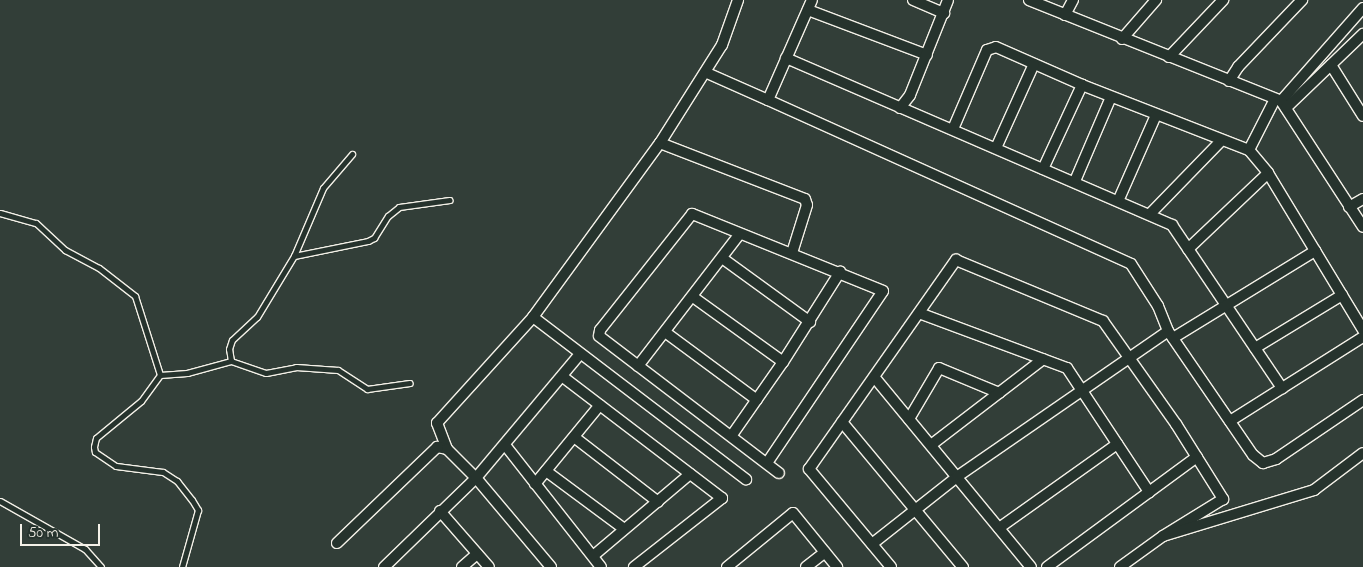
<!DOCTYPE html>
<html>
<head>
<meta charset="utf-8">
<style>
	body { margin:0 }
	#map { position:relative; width:1363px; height:567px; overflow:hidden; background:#323e38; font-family:"Indie Flower",sans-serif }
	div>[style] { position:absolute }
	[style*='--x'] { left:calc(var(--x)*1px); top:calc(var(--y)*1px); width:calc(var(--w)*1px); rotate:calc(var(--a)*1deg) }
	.roads { filter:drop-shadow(1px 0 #f4f1e8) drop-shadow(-1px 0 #f4f1e8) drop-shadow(0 1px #f4f1e8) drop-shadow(0 -1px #f4f1e8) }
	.lane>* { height:5px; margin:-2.5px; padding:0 2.5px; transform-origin:2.5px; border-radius:2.5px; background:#26332d }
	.street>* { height:10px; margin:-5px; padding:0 5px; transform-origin:5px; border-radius:5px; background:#26332d }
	span { translate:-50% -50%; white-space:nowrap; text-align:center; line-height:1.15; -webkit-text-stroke:5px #26332d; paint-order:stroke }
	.scale { position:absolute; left:20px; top:524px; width:80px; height:22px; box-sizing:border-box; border:2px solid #f4f1e8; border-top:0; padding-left:6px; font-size:15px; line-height:18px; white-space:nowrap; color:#f4f1e8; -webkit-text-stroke:4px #26332d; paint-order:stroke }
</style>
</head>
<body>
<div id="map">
	<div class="roads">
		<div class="lane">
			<div style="--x:0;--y:213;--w:37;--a:16"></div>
			<div style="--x:36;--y:223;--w:40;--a:43"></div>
			<div style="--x:65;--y:250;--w:38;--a:28"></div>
			<div style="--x:99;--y:268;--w:46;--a:37.9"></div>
			<div style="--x:135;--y:296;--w:83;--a:72.4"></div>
			<div style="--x:160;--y:375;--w:32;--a:126"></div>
			<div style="--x:141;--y:401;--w:58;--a:140.6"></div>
			<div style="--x:96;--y:438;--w:9;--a:103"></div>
			<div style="--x:94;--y:447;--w:5;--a:79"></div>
			<div style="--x:95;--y:452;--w:25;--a:34"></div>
			<div style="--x:116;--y:466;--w:47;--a:7.3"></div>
			<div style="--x:163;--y:472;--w:17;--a:33"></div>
			<div style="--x:177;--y:481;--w:24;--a:52"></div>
			<div style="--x:192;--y:500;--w:12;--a:59"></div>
			<div style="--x:198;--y:510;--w:59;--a:105.7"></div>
			<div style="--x:294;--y:256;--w:76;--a:-11.5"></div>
			<div style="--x:368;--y:241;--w:7;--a:-27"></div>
			<div style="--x:374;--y:238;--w:26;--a:-58"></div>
			<div style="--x:388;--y:216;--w:14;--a:-39"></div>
			<div style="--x:399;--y:207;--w:51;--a:-7.8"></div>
			<div style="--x:231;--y:361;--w:12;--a:-99"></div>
			<div style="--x:229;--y:349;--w:9;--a:-72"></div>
			<div style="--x:232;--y:340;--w:34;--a:-43"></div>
			<div style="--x:257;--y:317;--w:71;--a:-58.8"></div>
			<div style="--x:294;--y:256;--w:74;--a:-66.9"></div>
			<div style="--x:323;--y:188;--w:45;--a:-49.5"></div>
			<div style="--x:160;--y:375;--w:27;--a:-4"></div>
			<div style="--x:187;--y:373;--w:46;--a:-15.3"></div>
			<div style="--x:231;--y:361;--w:37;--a:19"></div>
			<div style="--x:266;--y:373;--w:31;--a:-11"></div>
			<div style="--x:296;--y:367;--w:42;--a:4.1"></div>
			<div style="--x:338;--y:370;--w:35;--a:33"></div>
			<div style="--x:367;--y:389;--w:43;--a:-7.9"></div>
			<div style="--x:0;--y:501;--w:98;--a:29.5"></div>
			<div style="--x:85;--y:549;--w:24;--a:48"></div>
		</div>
		<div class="street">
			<div style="--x:913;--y:0;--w:34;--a:23"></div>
			<div style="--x:1029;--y:0;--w:271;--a:21.8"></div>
			<div style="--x:1281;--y:101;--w:124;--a:-48.6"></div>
			<div style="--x:808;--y:10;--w:127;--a:20.7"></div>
			<div style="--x:1065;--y:15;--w:17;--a:-62"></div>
			<div style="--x:1122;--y:39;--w:52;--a:-48.9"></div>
			<div style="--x:1169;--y:57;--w:79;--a:-46.5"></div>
			<div style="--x:786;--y:58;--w:421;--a:23.4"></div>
			<div style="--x:1172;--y:225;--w:197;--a:56"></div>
			<div style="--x:1331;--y:65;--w:60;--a:57.9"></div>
			<div style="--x:707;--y:73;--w:67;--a:23.9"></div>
			<div style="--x:768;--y:100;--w:109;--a:-66.3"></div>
			<div style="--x:1229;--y:81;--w:17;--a:-57"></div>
			<div style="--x:1238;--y:67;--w:93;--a:-46.3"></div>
			<div style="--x:768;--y:100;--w:398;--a:24.3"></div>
			<div style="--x:1131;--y:264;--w:50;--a:57.3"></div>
			<div style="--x:1158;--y:306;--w:27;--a:68"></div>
			<div style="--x:1168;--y:331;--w:150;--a:55.6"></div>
			<div style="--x:1253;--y:455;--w:13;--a:39"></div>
			<div style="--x:1263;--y:463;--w:14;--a:-17"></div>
			<div style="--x:1276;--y:459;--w:105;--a:-34.1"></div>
			<div style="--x:1281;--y:101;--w:150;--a:56.9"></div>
			<div style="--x:900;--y:108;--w:16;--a:-52"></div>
			<div style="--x:910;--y:95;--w:102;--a:-68.2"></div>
			<div style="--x:1286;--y:108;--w:107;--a:-43.9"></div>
			<div style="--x:953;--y:129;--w:86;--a:-66.7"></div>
			<div style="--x:987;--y:50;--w:9;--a:-18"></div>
			<div style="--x:996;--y:47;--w:94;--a:23.8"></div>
			<div style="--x:1082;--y:85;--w:179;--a:21.3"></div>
			<div style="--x:1249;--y:150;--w:30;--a:50"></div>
			<div style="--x:1268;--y:173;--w:184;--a:58.8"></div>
			<div style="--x:660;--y:143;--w:155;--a:21.1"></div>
			<div style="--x:805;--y:199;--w:6;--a:72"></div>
			<div style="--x:807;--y:205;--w:50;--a:107.4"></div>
			<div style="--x:996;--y:148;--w:92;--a:-65.7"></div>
			<div style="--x:1249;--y:150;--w:57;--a:-63"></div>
			<div style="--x:1043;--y:169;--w:93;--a:-65.1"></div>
			<div style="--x:1075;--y:181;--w:91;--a:-66.8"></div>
			<div style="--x:1119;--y:199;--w:92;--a:-66.2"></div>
			<div style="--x:1349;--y:207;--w:16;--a:-30"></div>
			<div style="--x:1150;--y:214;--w:100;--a:-45.8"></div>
			<div style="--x:1188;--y:249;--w:110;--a:-43.5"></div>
			<div style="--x:722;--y:258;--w:109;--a:36"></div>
			<div style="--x:693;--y:297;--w:111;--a:35.8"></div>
			<div style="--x:919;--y:313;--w:158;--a:20.4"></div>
			<div style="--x:1067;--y:368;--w:149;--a:56.5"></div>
			<div style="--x:533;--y:317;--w:268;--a:37.3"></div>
			<div style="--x:665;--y:332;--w:114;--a:36.5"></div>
			<div style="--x:1173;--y:338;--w:167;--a:-31.5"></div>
			<div style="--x:1255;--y:348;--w:102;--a:-31.3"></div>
			<div style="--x:638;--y:366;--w:165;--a:-52.4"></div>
			<div style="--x:563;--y:377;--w:200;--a:37.3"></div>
			<div style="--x:722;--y:498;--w:112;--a:141.9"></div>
			<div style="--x:875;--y:378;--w:245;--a:50.5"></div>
			<div style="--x:909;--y:419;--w:59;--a:-59.5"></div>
			<div style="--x:939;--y:368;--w:65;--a:22.6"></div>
			<div style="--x:1230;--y:421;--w:157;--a:-32.3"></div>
			<div style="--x:842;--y:422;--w:189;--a:50.2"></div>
			<div style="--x:732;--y:435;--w:89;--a:-55.1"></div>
			<div style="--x:783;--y:362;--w:107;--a:-57.7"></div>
			<div style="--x:574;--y:437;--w:106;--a:37.7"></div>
			<div style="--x:505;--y:445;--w:155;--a:51.8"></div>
			<div style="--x:931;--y:445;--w:141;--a:-37.5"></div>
			<div style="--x:447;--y:449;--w:28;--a:-111"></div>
			<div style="--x:437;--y:423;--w:143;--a:-47.8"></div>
			<div style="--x:533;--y:317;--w:215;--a:-53.9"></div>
			<div style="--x:660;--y:143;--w:116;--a:-57.7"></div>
			<div style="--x:722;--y:45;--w:48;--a:-70.4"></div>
			<div style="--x:767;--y:463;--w:207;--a:-56"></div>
			<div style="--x:883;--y:291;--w:206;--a:-158"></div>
			<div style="--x:692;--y:214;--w:148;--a:128.4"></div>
			<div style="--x:600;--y:330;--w:6;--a:99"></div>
			<div style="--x:599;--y:336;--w:226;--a:37.3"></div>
			<div style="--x:546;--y:471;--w:97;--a:36.6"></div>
			<div style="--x:535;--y:484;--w:102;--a:-50.6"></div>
			<div style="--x:440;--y:511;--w:74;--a:48.8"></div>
			<div style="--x:999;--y:528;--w:145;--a:-35.4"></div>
			<div style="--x:337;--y:543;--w:139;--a:-43.8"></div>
			<div style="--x:437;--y:447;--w:10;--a:11"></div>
			<div style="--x:447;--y:449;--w:41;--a:45"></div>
			<div style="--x:476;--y:478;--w:128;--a:135.9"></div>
			<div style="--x:872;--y:544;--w:110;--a:-38.3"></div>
			<div style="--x:958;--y:476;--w:255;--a:-34.6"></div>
			<div style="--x:593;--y:556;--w:127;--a:-40.2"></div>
			<div style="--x:462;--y:567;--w:20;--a:-41"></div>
			<div style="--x:551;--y:567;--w:116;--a:-130.1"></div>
			<div style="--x:476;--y:478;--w:162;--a:-50"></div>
			<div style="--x:727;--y:567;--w:85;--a:-39.3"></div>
			<div style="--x:793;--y:513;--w:70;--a:50.8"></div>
			<div style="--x:806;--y:567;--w:24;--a:-38"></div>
			<div style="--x:891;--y:567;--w:128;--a:-129.9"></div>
			<div style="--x:809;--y:469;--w:256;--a:-54.9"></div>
			<div style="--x:956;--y:260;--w:159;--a:22.5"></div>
			<div style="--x:1103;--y:321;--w:126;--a:54.7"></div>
			<div style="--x:1176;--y:424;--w:89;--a:57.9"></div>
			<div style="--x:1223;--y:499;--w:70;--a:148.3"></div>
			<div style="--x:1047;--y:567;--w:186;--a:-36.3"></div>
			<div style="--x:1120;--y:567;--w:53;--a:-35.8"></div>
			<div style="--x:1163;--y:536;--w:158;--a:-16.9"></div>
			<div style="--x:1314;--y:490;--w:61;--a:-37.1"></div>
		</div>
	</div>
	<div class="scale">50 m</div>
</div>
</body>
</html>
